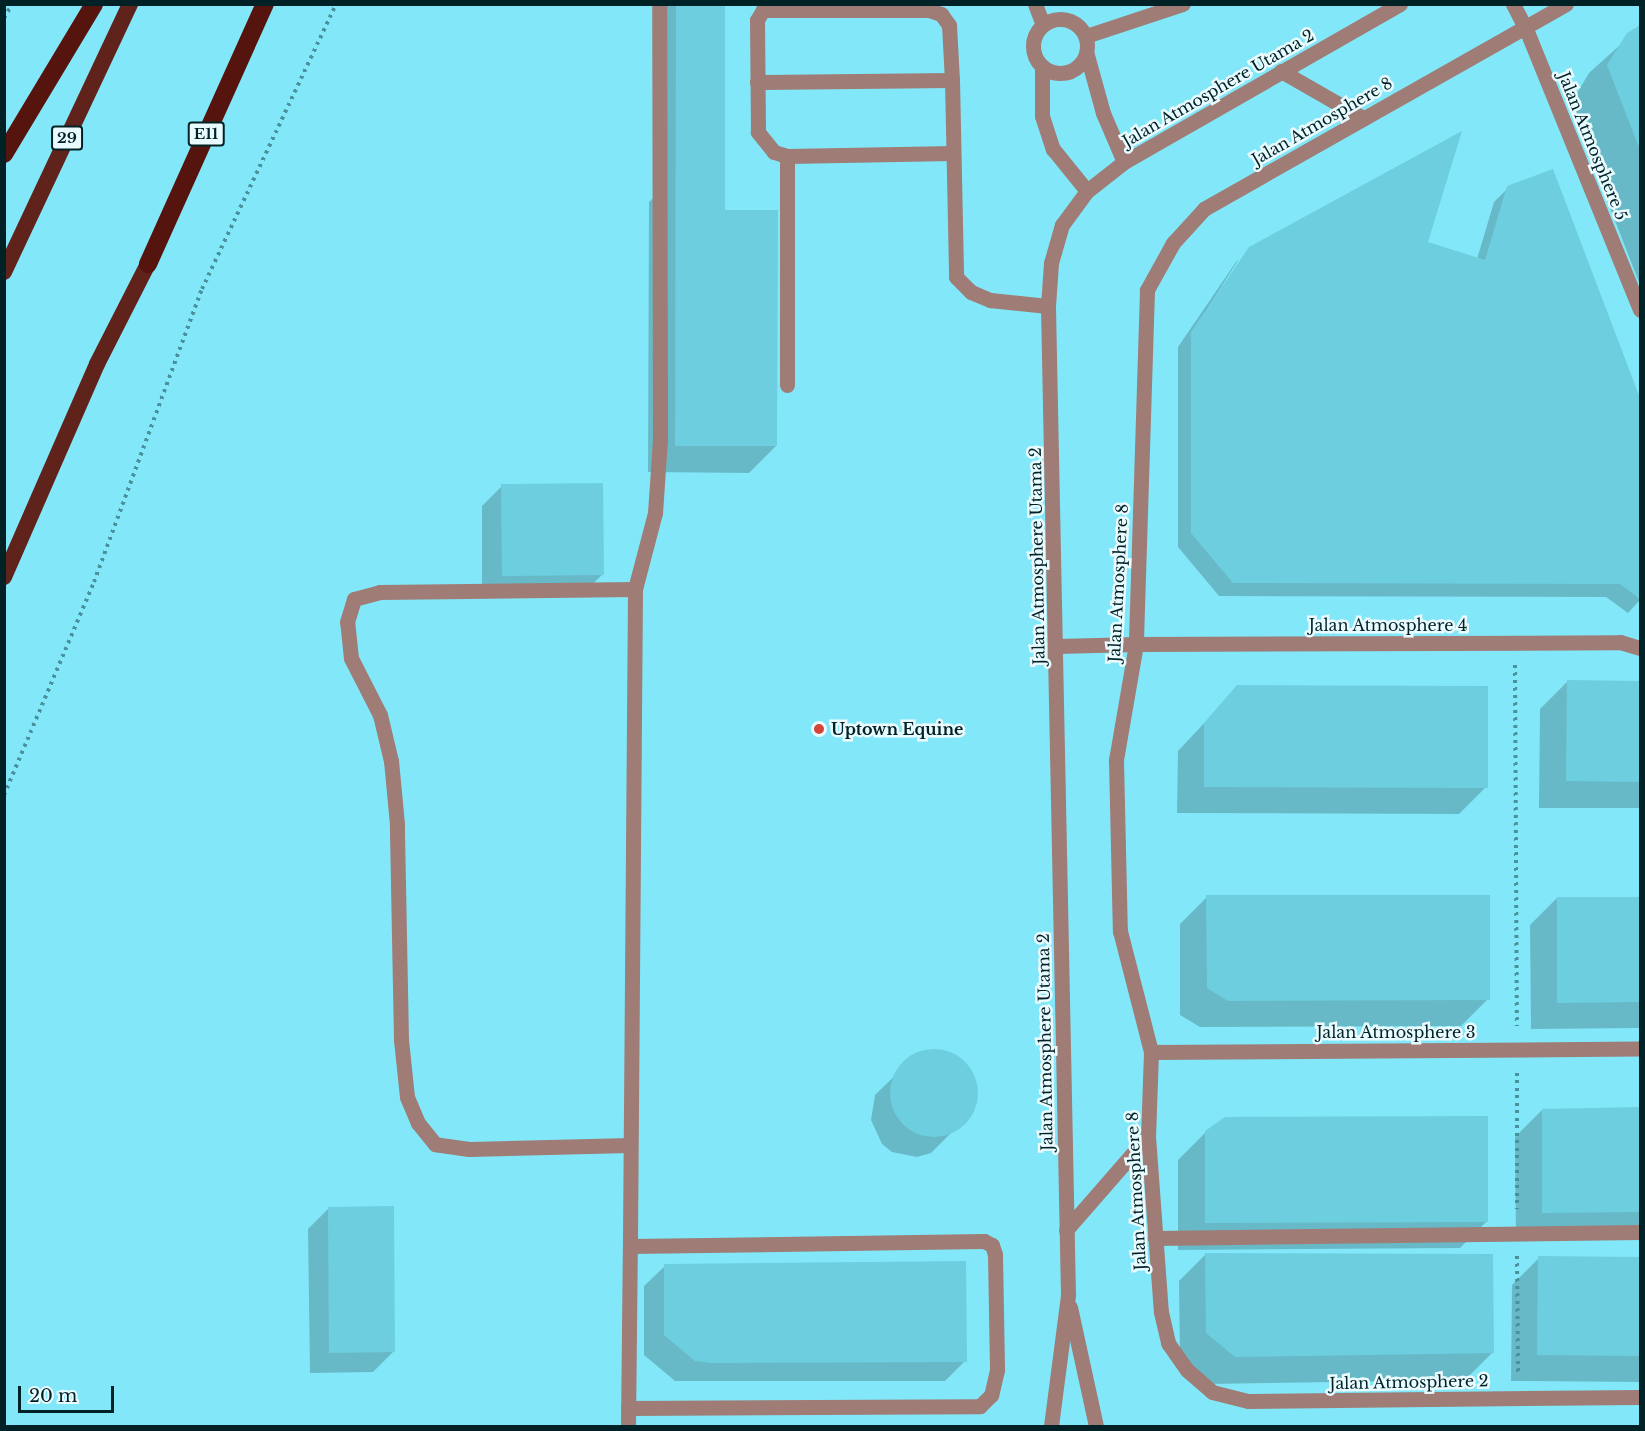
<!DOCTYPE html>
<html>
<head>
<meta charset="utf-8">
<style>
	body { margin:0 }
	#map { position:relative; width:1645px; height:1431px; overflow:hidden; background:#82e8f9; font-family:"Libre Baskerville",serif }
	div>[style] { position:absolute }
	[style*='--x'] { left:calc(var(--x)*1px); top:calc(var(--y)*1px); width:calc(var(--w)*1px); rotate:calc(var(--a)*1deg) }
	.shadow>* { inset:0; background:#0003 }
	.building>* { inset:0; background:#6dcedf }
	.round { border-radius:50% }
	.path>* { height:4px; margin-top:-2px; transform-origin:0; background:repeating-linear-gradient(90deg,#49919c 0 3px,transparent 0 7.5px) }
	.service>* { height:15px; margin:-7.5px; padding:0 7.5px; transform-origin:7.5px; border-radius:7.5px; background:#9f7c76 }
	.service>.ring { margin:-7.5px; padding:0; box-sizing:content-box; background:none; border:15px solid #9f7c76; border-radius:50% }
	.minor>* { height:15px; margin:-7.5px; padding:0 7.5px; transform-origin:7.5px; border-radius:7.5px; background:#9f7c76 }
	.tertiary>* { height:15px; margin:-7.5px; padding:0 7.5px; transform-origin:7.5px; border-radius:7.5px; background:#9f7c76 }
	.trunk>* { height:16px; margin:-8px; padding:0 8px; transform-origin:8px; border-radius:8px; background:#60231c }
	.motorway>* { height:18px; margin:-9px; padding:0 9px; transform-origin:9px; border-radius:9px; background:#56140e }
	.dots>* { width:16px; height:16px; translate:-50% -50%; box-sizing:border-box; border:3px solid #e9fbfe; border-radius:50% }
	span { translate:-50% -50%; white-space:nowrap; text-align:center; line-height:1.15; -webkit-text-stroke:5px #e9fbfe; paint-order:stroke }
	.shield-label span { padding:2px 4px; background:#e9fbfe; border:2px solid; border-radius:4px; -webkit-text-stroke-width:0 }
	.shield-label { font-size:15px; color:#002227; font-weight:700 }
	.street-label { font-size:16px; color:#002227 }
	.poi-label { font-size:16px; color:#002227; font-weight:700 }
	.left { translate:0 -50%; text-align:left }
	.frame { position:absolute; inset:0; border:6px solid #002227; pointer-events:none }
	.scale { position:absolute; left:18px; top:1386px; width:96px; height:27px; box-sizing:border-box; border:3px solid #002227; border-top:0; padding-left:8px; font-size:18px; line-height:21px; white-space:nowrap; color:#002227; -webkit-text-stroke:4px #e9fbfe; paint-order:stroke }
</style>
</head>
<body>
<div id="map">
	<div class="shadow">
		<div style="clip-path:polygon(656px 4px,724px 4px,723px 212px,776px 446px,749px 473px,648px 472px,649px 202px,656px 195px)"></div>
		<div style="clip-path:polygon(1640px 27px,1640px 285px,1570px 105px,1589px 73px)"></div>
		<div style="clip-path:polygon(1552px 170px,1640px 402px,1640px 600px,1628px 613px,1606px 597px,1219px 596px,1178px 547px,1178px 347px,1236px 262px,1239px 259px,1188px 339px,1250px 248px,1427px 243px,1477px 259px,1494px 202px,1508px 188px)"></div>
		<div style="clip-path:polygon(502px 486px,602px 575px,581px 595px,482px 596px,482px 506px)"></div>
		<div style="clip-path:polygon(1567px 682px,1640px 683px,1640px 808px,1539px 808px,1540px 709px)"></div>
		<div style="clip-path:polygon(1238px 687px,1486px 787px,1459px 814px,1177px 813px,1178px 751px)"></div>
		<div style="clip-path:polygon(1207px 897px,1488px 999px,1461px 1026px,1200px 1027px,1180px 1015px,1180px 924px)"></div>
		<div style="clip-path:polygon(1557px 898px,1640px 898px,1640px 1028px,1531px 1029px,1530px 925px)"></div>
		<div style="clip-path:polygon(932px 1050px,959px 1058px,975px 1083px,973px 1111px,931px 1153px,917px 1157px,892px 1152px,882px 1144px,871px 1120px,875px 1095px,918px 1053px)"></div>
		<div style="clip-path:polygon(1640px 1108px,1640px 1239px,1516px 1239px,1515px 1137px,1542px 1110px)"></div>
		<div style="clip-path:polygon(1206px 1132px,1487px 1221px,1460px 1248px,1178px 1250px,1178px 1160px)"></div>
		<div style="clip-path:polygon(329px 1208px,393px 1352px,373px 1372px,310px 1373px,308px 1229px)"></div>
		<div style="clip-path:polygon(1206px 1254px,1492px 1353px,1465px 1380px,1208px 1384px,1180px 1360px,1179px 1281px)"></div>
		<div style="clip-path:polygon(1539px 1258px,1640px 1258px,1640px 1382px,1511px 1381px,1512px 1285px)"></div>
		<div style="clip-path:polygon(665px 1266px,965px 1361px,945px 1381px,675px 1381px,644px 1355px,644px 1286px)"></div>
	</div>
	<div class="building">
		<div style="clip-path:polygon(676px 4px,725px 4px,725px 210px,778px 210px,777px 446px,675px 446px)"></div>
		<div style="clip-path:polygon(1640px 25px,1640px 150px,1607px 65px,1627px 33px)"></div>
		<div style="clip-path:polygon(1462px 131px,1428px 242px,1485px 260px,1507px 186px,1553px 169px,1640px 398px,1640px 599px,1620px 584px,1233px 583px,1191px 533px,1191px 332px,1249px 247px)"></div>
		<div style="clip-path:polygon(603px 483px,604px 575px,502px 576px,501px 484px)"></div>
		<div style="clip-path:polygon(1567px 680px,1640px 681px,1640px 782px,1566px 781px)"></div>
		<div style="clip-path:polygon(1237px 685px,1488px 686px,1488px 788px,1204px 787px,1204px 723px)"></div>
		<div style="clip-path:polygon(1206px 895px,1490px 895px,1490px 1000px,1228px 1001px,1207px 988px)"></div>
		<div style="clip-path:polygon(1557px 897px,1640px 897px,1640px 1002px,1557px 1003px)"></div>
		<div class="round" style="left:890px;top:1049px;width:88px;height:88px"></div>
		<div style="clip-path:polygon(1640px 1107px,1640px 1212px,1542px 1213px,1542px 1109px)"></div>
		<div style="clip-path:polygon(1488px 1116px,1488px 1222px,1205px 1223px,1205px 1131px,1225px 1117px)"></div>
		<div style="clip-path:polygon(394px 1206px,395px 1352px,329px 1353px,328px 1207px)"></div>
		<div style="clip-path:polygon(1205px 1253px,1493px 1254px,1494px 1353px,1235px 1357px,1206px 1333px)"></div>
		<div style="clip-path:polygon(1538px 1256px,1640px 1257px,1640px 1356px,1537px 1355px)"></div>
		<div style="clip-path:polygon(966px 1261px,967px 1362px,711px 1363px,695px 1361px,664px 1335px,664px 1264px)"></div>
	</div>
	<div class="path">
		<div style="--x:4;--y:18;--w:16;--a:-60"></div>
		<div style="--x:1515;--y:665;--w:361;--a:89.7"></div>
		<div style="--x:4;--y:795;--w:231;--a:-67.1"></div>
		<div style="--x:94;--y:582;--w:312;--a:-69.8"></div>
		<div style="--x:202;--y:289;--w:315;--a:-64.8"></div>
		<div style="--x:1517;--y:1073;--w:136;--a:90"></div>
		<div style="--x:1517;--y:1256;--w:118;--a:89.5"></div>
	</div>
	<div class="service">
		<div style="--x:1035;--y:4;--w:22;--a:69"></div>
		<div style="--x:1513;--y:4;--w:28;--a:63"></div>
		<div class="ring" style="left:1033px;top:19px;width:39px;height:39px"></div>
		<div style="--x:1086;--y:36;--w:102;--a:-18.3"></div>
		<div style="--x:1087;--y:55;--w:60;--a:74.6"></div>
		<div style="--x:1103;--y:113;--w:53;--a:66.8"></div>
		<div style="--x:1042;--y:66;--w:50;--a:90"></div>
		<div style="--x:1042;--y:116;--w:35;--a:72"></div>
		<div style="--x:1053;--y:149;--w:54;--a:51"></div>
		<div style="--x:1281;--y:71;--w:95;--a:29.8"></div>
		<div style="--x:757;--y:82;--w:195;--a:-0.6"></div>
		<div style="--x:787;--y:156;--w:166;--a:-1"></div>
		<div style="--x:787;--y:385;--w:229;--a:-90"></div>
		<div style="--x:787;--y:156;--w:14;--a:-163"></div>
		<div style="--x:774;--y:152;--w:26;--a:-129"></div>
		<div style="--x:758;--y:132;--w:112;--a:-90.5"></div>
		<div style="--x:757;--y:20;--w:12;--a:-59"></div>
		<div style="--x:763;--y:10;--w:166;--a:0"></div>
		<div style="--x:929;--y:10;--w:13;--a:18"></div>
		<div style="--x:941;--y:14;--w:14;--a:54"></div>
		<div style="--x:949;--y:25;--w:55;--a:86.9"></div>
		<div style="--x:952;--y:80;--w:197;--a:88.8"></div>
		<div style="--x:956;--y:277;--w:21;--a:45"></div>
		<div style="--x:971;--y:292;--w:21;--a:23"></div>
		<div style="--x:990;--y:300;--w:58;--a:5.9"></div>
		<div style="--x:635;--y:589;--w:657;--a:90.44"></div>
		<div style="--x:630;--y:1246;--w:354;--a:-0.8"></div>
		<div style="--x:984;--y:1241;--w:9;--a:27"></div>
		<div style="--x:992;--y:1245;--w:9;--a:72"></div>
		<div style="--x:995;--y:1254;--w:116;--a:89"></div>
		<div style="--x:997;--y:1370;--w:26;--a:103"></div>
		<div style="--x:1057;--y:646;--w:79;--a:-1.5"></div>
		<div style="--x:630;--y:1145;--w:161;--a:178.6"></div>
		<div style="--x:469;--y:1149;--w:34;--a:-172"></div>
		<div style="--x:435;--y:1144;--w:27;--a:-129"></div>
		<div style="--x:418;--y:1123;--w:28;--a:-113"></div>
		<div style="--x:407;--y:1097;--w:57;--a:-96"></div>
		<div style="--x:401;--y:1040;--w:216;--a:-91.1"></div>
		<div style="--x:397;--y:824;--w:63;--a:-95.4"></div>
		<div style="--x:391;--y:761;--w:47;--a:-103.4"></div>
		<div style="--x:380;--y:715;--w:64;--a:-117"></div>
		<div style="--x:351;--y:658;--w:36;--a:-96"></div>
		<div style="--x:347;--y:622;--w:24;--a:-73"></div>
		<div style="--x:354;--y:599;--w:27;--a:-15"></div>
		<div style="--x:380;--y:592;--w:255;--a:-0.7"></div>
		<div style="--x:635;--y:589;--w:79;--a:-75.3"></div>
		<div style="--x:655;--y:513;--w:74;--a:-86.1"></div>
		<div style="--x:660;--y:439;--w:435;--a:-90.1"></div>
		<div style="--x:1155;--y:1238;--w:485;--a:-0.7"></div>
	</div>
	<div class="minor">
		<div style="--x:1566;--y:4;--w:416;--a:150.5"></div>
		<div style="--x:1204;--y:209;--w:46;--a:132.4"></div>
		<div style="--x:1173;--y:243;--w:54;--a:119"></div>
		<div style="--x:1147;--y:290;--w:354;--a:91.8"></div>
		<div style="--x:1136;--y:644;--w:118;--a:99.8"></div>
		<div style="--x:1116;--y:760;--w:171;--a:88.7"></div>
		<div style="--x:1120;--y:931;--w:125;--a:75.6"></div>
		<div style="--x:1151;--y:1052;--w:84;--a:92"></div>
		<div style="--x:1148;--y:1136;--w:176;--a:85.8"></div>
		<div style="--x:1161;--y:1312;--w:32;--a:77"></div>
		<div style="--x:1168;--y:1343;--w:33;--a:55"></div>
		<div style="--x:1187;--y:1370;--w:33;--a:41"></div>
		<div style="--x:1212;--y:1392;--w:37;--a:14"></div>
		<div style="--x:1248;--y:1401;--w:392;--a:-0.6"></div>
		<div style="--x:1526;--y:29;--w:303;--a:67.9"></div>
		<div style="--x:1136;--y:644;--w:484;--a:-0.2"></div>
		<div style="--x:1620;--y:642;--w:21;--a:17"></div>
		<div style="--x:1151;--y:1052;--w:489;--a:-0.4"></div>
		<div style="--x:1066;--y:1230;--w:125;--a:-48.9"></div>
		<div style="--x:628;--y:1408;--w:352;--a:-0.3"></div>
		<div style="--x:980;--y:1406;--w:16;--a:-45"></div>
		<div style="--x:628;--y:1426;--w:180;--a:-89.4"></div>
	</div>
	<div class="tertiary">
		<div style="--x:1070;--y:1307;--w:122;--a:77.7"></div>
		<div style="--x:1051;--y:1426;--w:132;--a:-82.6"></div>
		<div style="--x:1068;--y:1295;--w:989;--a:-91.16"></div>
		<div style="--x:1048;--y:306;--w:43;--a:-86"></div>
		<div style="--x:1051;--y:263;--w:40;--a:-74"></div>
		<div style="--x:1062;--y:225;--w:42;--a:-53.7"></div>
		<div style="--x:1087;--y:191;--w:47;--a:-38.1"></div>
		<div style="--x:1124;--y:162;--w:318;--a:-29.8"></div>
	</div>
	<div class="trunk">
		<div style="--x:4;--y:272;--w:296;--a:-64.8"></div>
		<div style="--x:4;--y:577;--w:232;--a:-66.4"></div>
		<div style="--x:97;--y:364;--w:112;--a:-63"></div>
	</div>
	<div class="motorway">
		<div style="--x:4;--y:154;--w:175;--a:-59"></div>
		<div style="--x:148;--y:264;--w:285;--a:-65.8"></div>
	</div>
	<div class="dots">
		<div style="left:819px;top:729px;background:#d34637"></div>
	</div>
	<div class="shield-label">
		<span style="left:206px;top:134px">E11</span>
		<span style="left:67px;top:138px">29</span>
	</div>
	<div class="street-label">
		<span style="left:1218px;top:88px;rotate:-30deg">Jalan Atmosphere Utama 2</span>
		<span style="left:1322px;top:121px;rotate:-30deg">Jalan Atmosphere 8</span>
		<span style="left:1593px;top:146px;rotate:68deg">Jalan Atmosphere 5</span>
		<span style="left:1037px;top:556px;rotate:-91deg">Jalan Atmosphere Utama 2</span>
		<span style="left:1118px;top:583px;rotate:-87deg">Jalan Atmosphere 8</span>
		<span style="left:1388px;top:625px">Jalan Atmosphere 4</span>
		<span style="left:1396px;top:1032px">Jalan Atmosphere 3</span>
		<span style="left:1045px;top:1042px;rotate:-91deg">Jalan Atmosphere Utama 2</span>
		<span style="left:1136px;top:1191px;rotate:-93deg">Jalan Atmosphere 8</span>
		<span style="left:1409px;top:1382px;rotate:-1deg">Jalan Atmosphere 2</span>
	</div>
	<div class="poi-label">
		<span class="left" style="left:831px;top:729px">Uptown Equine</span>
	</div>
	<div class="frame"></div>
	<div class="scale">20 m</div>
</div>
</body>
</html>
